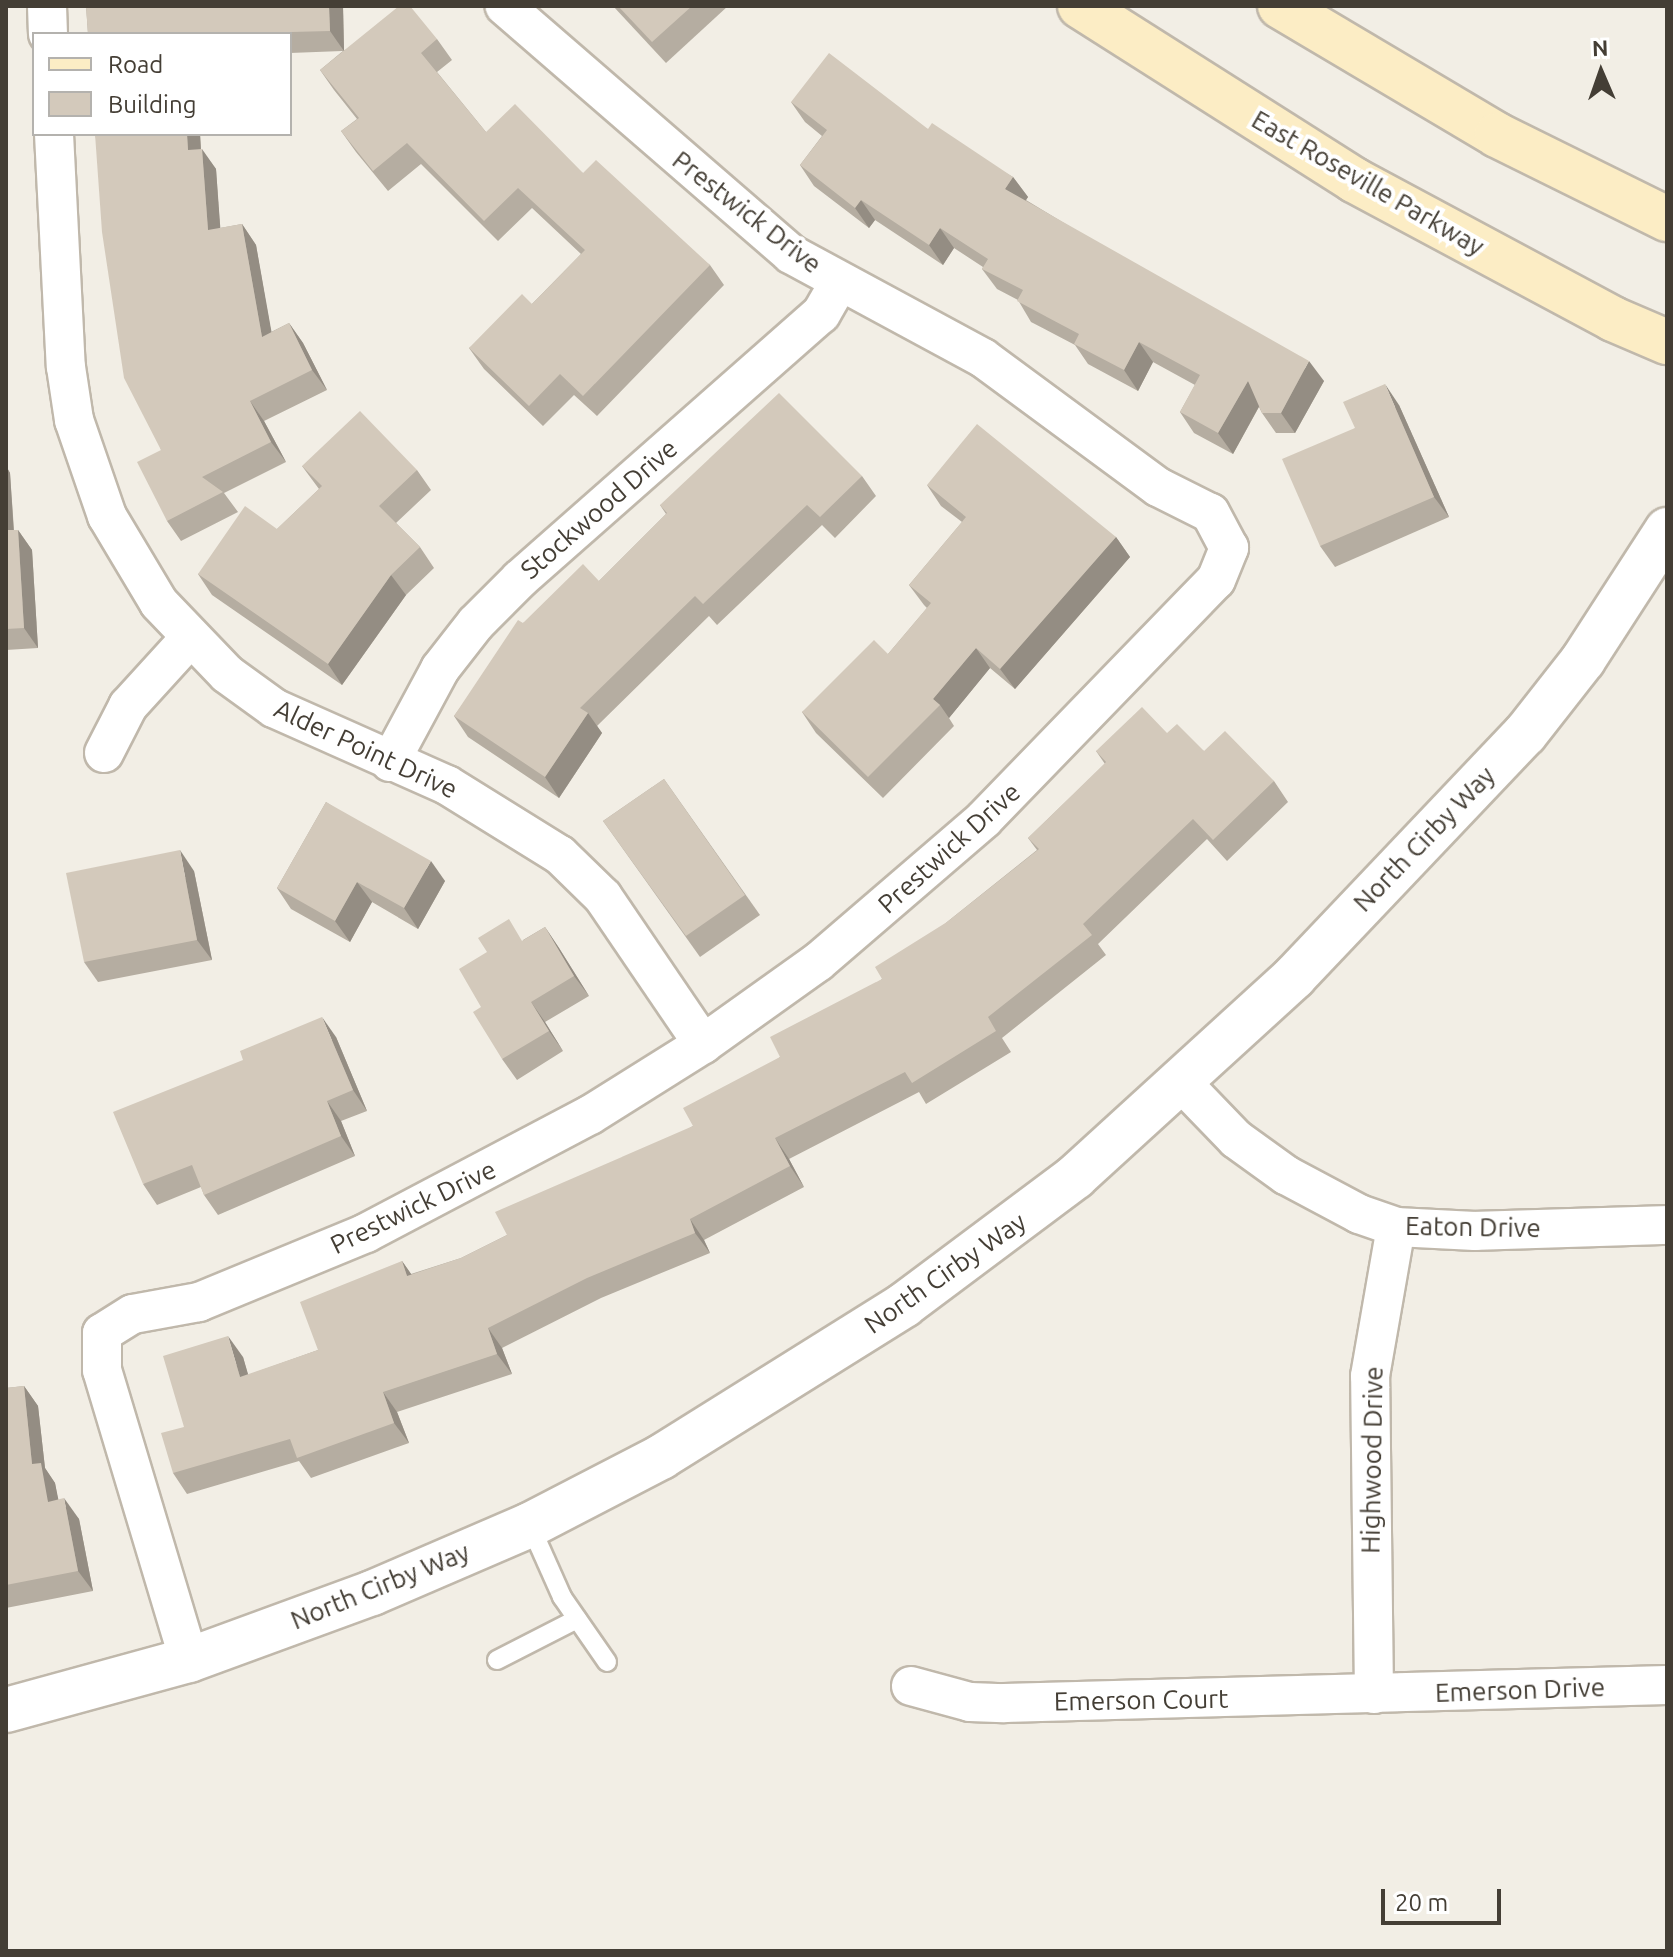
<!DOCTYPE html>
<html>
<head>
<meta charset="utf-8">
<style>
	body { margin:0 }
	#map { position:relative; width:1673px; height:1957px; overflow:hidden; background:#f2eee5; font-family:Ubuntu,sans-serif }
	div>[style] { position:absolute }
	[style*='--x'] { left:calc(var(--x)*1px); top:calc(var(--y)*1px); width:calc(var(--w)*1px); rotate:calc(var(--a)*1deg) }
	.roads { filter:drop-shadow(2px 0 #c0b8ab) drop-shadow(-2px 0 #c0b8ab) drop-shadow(0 2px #c0b8ab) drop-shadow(0 -2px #c0b8ab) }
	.service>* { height:18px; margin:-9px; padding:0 9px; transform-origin:9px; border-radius:9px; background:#fff }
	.minor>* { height:38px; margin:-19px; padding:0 19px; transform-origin:19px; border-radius:19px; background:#fff }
	.tertiary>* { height:44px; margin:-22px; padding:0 22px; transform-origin:22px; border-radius:22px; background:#fff }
	.secondary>* { height:44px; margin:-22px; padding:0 22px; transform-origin:22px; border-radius:22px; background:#fcedc5 }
	.wall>* { inset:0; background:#b5ada1 }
	.shaded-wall>* { inset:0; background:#948d83 }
	.building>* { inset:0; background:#d3c9bb }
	span { translate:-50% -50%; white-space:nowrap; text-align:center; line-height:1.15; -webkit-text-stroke:8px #fff; paint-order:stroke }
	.street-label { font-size:26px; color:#443e35 }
	.frame { position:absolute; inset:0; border:8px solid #443e35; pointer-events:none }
	.legend { position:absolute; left:32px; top:32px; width:260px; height:104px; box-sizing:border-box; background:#fff; border:2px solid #b4b2ae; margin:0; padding:10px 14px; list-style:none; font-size:24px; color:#443e35 }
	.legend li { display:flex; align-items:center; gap:16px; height:40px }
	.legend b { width:40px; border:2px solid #b4b2ae }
	.north { position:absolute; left:1561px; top:32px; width:80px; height:80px; -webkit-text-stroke:6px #fff; paint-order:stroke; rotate:358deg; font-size:22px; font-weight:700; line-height:32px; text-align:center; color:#443e35 }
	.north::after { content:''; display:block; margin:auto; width:28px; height:36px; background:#443e35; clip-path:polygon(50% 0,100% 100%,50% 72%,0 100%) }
	.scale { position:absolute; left:1381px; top:1889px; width:120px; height:36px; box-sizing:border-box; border:4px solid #443e35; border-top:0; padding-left:10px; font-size:24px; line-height:28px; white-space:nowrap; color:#443e35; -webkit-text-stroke:6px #fff; paint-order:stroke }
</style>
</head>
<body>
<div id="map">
	<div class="roads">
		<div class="service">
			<div style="--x:530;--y:1525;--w:79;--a:66"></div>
			<div style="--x:562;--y:1597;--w:79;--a:55.3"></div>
			<div style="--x:497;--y:1660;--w:90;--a:-27.1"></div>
		</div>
		<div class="minor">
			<div style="--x:47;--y:6;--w:28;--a:88"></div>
			<div style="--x:54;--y:134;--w:233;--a:87.1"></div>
			<div style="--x:66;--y:367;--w:54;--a:81.4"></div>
			<div style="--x:74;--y:420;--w:102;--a:71"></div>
			<div style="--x:107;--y:516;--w:101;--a:59.1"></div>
			<div style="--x:159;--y:603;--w:98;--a:46.2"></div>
			<div style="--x:227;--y:674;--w:58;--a:35.9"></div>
			<div style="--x:274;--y:708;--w:189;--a:24"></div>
			<div style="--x:447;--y:785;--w:133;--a:31.8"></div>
			<div style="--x:560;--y:855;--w:60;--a:44.3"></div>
			<div style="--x:603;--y:897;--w:178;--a:55.8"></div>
			<div style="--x:104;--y:753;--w:53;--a:-62.9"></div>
			<div style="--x:128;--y:706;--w:91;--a:-47.7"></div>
			<div style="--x:390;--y:762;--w:106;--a:-61.7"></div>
			<div style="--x:440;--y:669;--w:58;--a:-52"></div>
			<div style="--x:476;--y:623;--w:62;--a:-45"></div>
			<div style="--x:520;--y:579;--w:401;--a:-41.4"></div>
			<div style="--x:821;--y:314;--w:36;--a:-60"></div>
			<div style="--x:1182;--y:1083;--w:78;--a:46"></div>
			<div style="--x:1236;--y:1139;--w:62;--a:35.8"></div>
			<div style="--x:1286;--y:1175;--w:83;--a:28.1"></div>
			<div style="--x:1359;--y:1214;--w:39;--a:19"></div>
			<div style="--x:1396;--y:1227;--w:79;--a:2.9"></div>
			<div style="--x:1475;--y:1231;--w:192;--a:-1.8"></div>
			<div style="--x:189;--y:1660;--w:303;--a:-106.7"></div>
			<div style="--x:102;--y:1370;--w:37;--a:-90"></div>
			<div style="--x:102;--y:1333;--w:36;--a:-32"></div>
			<div style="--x:133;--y:1314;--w:67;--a:-10.3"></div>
			<div style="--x:199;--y:1302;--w:181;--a:-22.4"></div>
			<div style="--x:366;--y:1233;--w:253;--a:-27.8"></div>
			<div style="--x:590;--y:1115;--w:133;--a:-32.1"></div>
			<div style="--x:703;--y:1044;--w:141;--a:-35.5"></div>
			<div style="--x:818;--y:962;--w:219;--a:-40.7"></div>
			<div style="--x:984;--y:819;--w:333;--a:-45.9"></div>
			<div style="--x:1216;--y:580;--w:35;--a:-68"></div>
			<div style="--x:1229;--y:548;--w:40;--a:-118"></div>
			<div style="--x:1210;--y:513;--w:58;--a:-153.4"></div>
			<div style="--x:1158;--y:487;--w:217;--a:-143.6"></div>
			<div style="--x:983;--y:358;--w:218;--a:-151.6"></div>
			<div style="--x:791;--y:254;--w:379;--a:-139.1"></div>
			<div style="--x:911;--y:1686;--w:61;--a:15.2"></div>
			<div style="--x:970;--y:1702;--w:34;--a:2"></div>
			<div style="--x:1004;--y:1703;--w:663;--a:-1.56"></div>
			<div style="--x:1374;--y:1694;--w:318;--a:-90.7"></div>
			<div style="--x:1370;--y:1376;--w:151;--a:-80.1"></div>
		</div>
		<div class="tertiary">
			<div style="--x:6;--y:1710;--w:190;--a:-15.3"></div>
			<div style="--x:189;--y:1660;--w:195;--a:-20.1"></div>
			<div style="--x:372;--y:1593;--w:172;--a:-23.3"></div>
			<div style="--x:530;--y:1525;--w:148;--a:-27.4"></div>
			<div style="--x:661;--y:1457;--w:287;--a:-32"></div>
			<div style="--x:904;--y:1305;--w:214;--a:-36.8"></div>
			<div style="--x:1075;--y:1177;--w:297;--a:-42.4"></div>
			<div style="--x:1294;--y:977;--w:335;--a:-46.5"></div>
			<div style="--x:1525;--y:734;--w:94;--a:-51.9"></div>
			<div style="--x:1583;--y:660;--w:155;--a:-57.1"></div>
		</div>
		<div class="secondary">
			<div style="--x:1080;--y:6;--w:325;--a:32.4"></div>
			<div style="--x:1354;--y:180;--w:294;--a:28.2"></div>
			<div style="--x:1613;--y:319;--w:59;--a:23.1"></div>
			<div style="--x:1280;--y:6;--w:252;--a:30.7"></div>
			<div style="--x:1497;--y:135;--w:190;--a:26.3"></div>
		</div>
	</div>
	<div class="wall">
		<div style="clip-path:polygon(86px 6px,343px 6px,344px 50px,437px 39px,452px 60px,437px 72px,486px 132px,583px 173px,710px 265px,724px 285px,597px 416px,574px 395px,543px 426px,484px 369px,469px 348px,532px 304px,581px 254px,532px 208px,498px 241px,421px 164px,388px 191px,356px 152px,341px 131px,357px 119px,334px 90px,320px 70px,343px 51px,290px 53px,290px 34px,88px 34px)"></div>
		<div style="clip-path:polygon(613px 6px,728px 6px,666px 63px)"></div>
		<div style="clip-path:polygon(791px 102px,928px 129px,1013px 177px,1028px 197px,1026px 200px,1324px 381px,1295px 433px,1276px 433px,1262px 413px,1259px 407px,1233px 454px,1194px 433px,1180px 412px,1195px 385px,1153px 362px,1138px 391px,1088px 364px,1075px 345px,1031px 322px,1018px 300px,997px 289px,982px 269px,983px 267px,954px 248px,943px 265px,875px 220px,869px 228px,814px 186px,800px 165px,822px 136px,805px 122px)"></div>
		<div style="clip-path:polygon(95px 134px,200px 134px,201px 149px,216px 169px,220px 228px,242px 224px,256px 245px,271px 332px,289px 323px,303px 343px,327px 390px,264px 421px,286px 462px,224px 493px,238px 512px,181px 541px,167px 521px,161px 450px)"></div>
		<div style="clip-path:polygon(1399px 405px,1449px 517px,1335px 567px,1320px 546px,1355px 428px)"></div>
		<div style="clip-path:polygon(6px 466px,10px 473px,14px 530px,18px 530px,32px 550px,38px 648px,6px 650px)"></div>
		<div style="clip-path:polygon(302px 466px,417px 470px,431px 490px,396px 523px,420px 547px,434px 568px,406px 595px,342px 685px,212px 595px,198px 574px,277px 529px,319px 489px)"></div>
		<div style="clip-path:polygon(862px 476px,876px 496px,835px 538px,822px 525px,717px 625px,709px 616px,597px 726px,602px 733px,559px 798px,468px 737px,454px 716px,523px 623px,599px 581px,666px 514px,660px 505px)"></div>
		<div style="clip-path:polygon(927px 485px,1116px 537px,1130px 557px,1015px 689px,990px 668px,949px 718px,954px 726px,883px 798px,816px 733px,802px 712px,888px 654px,927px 608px,924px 605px,909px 585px,962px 522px,941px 506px)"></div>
		<div style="clip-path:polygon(1167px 733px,1204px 751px,1274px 781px,1288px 802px,1227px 861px,1207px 839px,1098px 944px,1106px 955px,1002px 1038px,1011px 1052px,926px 1104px,919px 1092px,789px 1159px,804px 1187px,704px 1240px,710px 1253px,601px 1298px,502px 1348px,512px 1374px,397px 1412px,409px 1443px,311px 1478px,299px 1461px,187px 1494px,173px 1473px,184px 1427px,243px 1357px,248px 1375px,318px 1350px,402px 1261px,411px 1274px,461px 1258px,507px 1235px,693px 1126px,780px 1057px,882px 979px,947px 922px,1037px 850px,1028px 838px,1105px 764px,1096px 751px)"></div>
		<div style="clip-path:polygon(664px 779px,760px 915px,700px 957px,603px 821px)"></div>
		<div style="clip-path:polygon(326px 802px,445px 881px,418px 929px,372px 902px,350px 942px,291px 909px,277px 888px)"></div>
		<div style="clip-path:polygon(194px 871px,212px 960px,98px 982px,84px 962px)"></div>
		<div style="clip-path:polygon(545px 927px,559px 948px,589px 996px,545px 1022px,563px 1051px,517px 1080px,502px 1059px,523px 940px)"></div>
		<div style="clip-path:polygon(336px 1037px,367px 1111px,341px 1121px,355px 1156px,218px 1215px,204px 1195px,201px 1187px,157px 1205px,143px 1184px)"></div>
		<div style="clip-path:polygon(24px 1386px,38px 1406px,45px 1468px,55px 1483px,58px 1500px,79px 1519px,93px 1591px,6px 1608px,6px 1388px)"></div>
	</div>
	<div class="shaded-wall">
		<div style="clip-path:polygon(329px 6px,343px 6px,344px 51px,330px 31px)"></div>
		<div style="clip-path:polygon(187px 134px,200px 134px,202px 170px,188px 150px)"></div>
		<div style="clip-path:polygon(202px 149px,216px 169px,222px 251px,208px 230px)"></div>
		<div style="clip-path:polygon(1013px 177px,1028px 197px,1020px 209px,1005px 189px)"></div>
		<div style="clip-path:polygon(861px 200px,875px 220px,869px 228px,855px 208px)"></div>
		<div style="clip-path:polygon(242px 224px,256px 245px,276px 357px,262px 337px)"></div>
		<div style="clip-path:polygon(940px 228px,954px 248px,943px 265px,929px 245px)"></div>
		<div style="clip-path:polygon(289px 323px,303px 343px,327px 390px,312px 370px)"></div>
		<div style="clip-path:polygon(1139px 342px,1153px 362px,1138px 391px,1124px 370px)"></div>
		<div style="clip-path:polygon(1309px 361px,1324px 381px,1295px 433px,1281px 413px)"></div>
		<div style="clip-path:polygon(1248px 381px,1262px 401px,1233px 454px,1218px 433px)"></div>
		<div style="clip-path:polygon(1385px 384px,1399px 405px,1449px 517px,1434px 497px)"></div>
		<div style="clip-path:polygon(250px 401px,264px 421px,286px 462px,271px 442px)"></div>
		<div style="clip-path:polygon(6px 466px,10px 473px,15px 551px,6px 538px)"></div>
		<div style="clip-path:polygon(18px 530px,32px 550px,38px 648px,24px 628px)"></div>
		<div style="clip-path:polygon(1116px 537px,1130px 557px,1015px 689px,1000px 669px)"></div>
		<div style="clip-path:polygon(391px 575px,406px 595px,342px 685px,328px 664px)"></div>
		<div style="clip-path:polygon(976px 648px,990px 668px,949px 718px,940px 705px,933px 699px)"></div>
		<div style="clip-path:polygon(588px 713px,602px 733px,559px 798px,545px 777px)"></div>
		<div style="clip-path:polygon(180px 850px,194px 871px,212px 960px,197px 940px)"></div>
		<div style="clip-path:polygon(431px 861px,445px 881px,418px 929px,404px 908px)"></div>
		<div style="clip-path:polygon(357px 882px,372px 902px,350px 942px,335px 921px)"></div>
		<div style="clip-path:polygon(545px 927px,559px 948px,589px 996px,574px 976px)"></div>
		<div style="clip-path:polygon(531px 1002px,545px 1022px,563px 1051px,549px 1031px)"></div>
		<div style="clip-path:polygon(322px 1017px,336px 1037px,367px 1111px,353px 1090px)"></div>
		<div style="clip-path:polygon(327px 1101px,341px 1121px,355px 1156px,341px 1136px)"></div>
		<div style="clip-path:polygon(775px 1138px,789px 1159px,804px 1187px,790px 1166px)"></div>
		<div style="clip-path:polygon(690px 1219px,704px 1240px,710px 1253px,695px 1233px)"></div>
		<div style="clip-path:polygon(402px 1261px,416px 1281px,407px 1276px)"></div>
		<div style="clip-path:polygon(488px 1328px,502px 1348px,512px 1374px,497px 1354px)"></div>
		<div style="clip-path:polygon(228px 1336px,243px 1357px,255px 1398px,240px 1377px)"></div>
		<div style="clip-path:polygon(24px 1386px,38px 1406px,45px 1468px,55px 1483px,63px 1522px,48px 1502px,32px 1464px)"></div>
		<div style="clip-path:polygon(383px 1392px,397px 1412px,409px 1443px,394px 1423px)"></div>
		<div style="clip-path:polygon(64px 1498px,79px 1519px,93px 1591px,78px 1571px)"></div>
	</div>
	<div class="building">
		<div style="clip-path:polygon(86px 6px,329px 6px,330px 31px,213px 34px,88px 34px)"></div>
		<div style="clip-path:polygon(399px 6px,410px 6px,437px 39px,421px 53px,486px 132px,515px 104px,583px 173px,596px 160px,710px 265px,583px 396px,560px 374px,529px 406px,469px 348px,522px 294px,532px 304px,585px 250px,518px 188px,484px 221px,407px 143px,373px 171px,341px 131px,359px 118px,320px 70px)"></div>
		<div style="clip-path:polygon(618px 6px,692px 6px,652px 42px)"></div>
		<div style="clip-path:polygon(829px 53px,928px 129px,932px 123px,1013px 177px,1005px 189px,1309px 361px,1281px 413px,1262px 413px,1248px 381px,1218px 433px,1180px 412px,1200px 375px,1139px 342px,1124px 370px,1074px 344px,1079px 334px,1017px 301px,1023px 290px,982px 269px,988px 259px,940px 228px,929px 245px,861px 200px,855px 208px,800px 165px,827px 130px,791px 102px)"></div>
		<div style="clip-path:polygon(95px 134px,187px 134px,188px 150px,202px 149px,208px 230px,242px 224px,262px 337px,289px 323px,312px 370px,250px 401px,271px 442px,202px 477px,223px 492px,167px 521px,137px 462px,161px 450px,124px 378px,102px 232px)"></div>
		<div style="clip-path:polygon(1385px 384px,1434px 497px,1320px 546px,1282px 459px,1355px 428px,1343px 402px)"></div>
		<div style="clip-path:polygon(779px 393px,862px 476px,820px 517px,807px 505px,703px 604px,695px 596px,580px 708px,588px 713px,545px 777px,454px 716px,518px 620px,523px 623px,583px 564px,599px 581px,667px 513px,660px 505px)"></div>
		<div style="clip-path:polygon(360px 411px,417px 470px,379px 506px,420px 547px,391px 575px,328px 664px,198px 574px,245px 506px,277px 529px,322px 486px,302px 466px)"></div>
		<div style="clip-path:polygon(977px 424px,1116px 537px,1000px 669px,976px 648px,933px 699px,940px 705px,868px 777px,802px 712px,874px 640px,888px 654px,931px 603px,909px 585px,966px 517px,927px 485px)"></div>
		<div style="clip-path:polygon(6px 530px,18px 530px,24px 628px,6px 629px)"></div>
		<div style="clip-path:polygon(1142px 707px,1167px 733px,1177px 724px,1204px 751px,1225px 731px,1274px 781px,1213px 840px,1193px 819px,1083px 924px,1092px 935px,988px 1017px,996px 1031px,912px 1083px,905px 1072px,775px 1138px,790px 1166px,690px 1219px,695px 1233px,587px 1278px,488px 1328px,497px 1354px,383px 1392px,394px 1423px,297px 1458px,290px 1439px,173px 1473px,161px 1433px,184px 1427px,163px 1356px,228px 1336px,240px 1377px,318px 1350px,300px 1302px,402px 1261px,407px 1276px,461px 1258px,507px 1235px,495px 1212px,693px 1126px,683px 1108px,780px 1057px,770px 1037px,882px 979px,875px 967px,947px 922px,1039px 849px,1028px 838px,1106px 762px,1096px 751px)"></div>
		<div style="clip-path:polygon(664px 779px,745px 895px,686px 936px,603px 821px)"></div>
		<div style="clip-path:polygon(326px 802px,431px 861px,404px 908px,357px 882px,335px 921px,277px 888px)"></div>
		<div style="clip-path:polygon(180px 850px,197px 940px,84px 962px,66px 873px)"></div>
		<div style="clip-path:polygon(509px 919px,522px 941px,545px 927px,574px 976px,531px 1002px,549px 1031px,502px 1059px,473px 1012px,481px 1007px,459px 969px,487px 952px,478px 938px)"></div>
		<div style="clip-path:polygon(322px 1017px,353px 1090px,327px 1101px,341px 1136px,204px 1195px,192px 1165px,143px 1184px,113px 1112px,243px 1060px,240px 1051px)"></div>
		<div style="clip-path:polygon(24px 1386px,32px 1464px,41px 1463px,48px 1502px,64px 1498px,78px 1571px,6px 1585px,6px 1388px)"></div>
	</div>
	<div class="street-label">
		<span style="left:1368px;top:183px;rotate:30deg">East Roseville Parkway</span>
		<span style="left:747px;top:212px;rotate:38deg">Prestwick Drive</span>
		<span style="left:599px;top:509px;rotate:-41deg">Stockwood Drive</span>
		<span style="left:366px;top:749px;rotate:25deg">Alder Point Drive</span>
		<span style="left:1424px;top:839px;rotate:-46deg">North Cirby Way</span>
		<span style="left:949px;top:848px;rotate:-42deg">Prestwick Drive</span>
		<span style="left:413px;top:1207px;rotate:-26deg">Prestwick Drive</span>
		<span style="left:1473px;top:1227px;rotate:1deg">Eaton Drive</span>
		<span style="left:945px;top:1273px;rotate:-35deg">North Cirby Way</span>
		<span style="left:1372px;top:1460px;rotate:-89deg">Highwood Drive</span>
		<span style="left:380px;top:1586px;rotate:-22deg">North Cirby Way</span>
		<span style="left:1520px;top:1690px;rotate:-2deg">Emerson Drive</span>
		<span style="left:1141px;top:1700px;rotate:-1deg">Emerson Court</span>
	</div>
	<div class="frame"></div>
	<ul class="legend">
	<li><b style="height:10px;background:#fcedc5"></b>Road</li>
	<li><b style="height:22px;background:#d3c9bb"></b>Building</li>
	</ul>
	<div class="north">N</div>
	<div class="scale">20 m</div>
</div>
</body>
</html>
